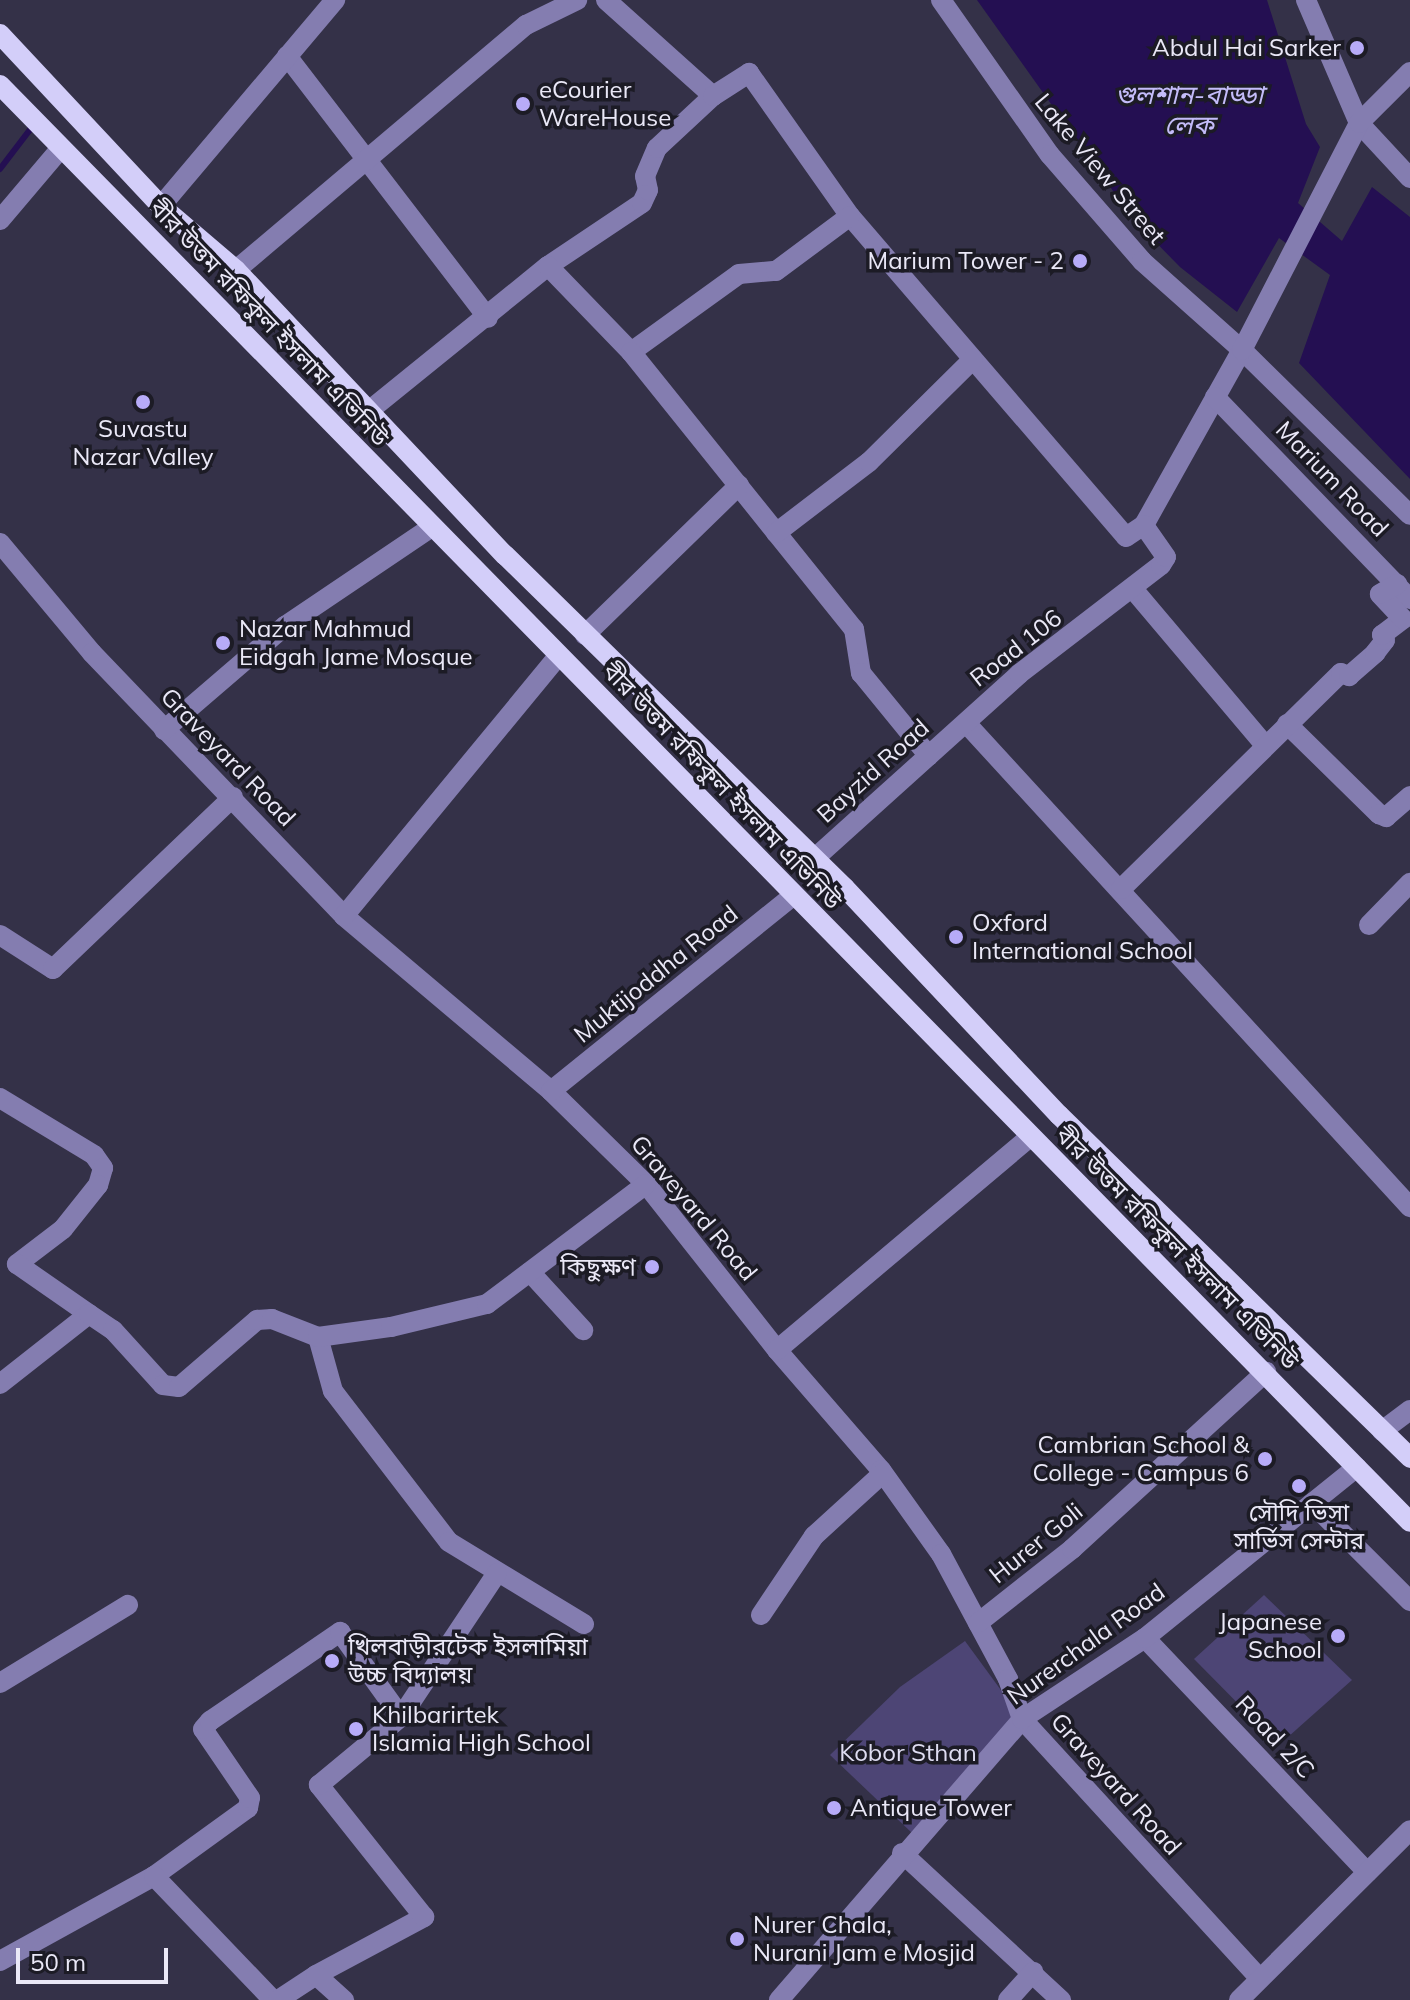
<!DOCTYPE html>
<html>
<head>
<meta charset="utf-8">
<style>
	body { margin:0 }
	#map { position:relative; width:1410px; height:2000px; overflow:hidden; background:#343148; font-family:Mulish,"Noto Sans Bengali",sans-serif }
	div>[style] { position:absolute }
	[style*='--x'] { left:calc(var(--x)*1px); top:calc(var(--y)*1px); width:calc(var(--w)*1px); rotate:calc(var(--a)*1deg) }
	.green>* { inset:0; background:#4d4575 }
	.water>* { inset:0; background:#240f52 }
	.stream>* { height:6px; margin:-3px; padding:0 3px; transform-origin:3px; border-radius:3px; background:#240f52 }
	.minor>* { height:20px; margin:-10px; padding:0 10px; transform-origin:10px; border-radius:10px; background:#847db0 }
	.major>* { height:20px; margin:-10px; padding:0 10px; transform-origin:10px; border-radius:10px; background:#d3cef9 }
	.dots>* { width:22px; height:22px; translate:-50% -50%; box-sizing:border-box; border:4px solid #1c1b25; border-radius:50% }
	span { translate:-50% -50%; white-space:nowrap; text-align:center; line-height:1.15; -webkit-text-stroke:7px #1c1b25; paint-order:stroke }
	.poi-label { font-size:24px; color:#eae8f7 }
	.right { translate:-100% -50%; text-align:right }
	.left { translate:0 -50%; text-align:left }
	.street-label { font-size:24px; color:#eae8f7 }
	.park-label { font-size:24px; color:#dedcf1 }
	.water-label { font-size:26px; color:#c4bcf9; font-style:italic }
	.scale { position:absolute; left:16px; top:1948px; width:152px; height:36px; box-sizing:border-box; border:4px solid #eae8f7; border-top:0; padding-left:10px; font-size:24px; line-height:28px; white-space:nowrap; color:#eae8f7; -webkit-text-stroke:6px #1c1b25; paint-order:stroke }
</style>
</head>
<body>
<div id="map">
	<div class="green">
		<div style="clip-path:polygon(1264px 1595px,1352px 1680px,1279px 1745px,1194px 1659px)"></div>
		<div style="clip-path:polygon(965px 1641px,1017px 1712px,912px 1833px,830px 1755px,900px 1687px)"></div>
	</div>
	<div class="water">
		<div style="clip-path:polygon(977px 0,1267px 0,1306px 124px,1320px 147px,1298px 203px,1342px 241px,1372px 187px,1410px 217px,1410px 479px,1299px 363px,1330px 275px,1279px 238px,1237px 312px,1180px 267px,1133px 219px)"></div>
	</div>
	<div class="stream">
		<div style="--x:0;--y:169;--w:53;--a:-52.7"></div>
	</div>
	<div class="minor">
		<div style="--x:606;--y:0;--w:144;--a:41.9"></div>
		<div style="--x:941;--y:0;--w:189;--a:54.9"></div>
		<div style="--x:1050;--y:155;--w:140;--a:49"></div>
		<div style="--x:1142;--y:261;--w:134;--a:41.7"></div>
		<div style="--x:1242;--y:350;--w:235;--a:44.5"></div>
		<div style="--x:1306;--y:0;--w:134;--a:66.7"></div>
		<div style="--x:1359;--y:123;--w:75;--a:47.2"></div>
		<div style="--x:287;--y:56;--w:330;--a:52.5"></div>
		<div style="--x:161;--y:206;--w:270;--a:-49.8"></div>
		<div style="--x:0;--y:220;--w:94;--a:-49.7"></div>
		<div style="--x:548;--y:266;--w:113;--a:-33.8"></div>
		<div style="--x:642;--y:203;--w:14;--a:-65"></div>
		<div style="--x:648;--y:190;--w:14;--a:-102"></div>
		<div style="--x:645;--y:176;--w:30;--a:-67"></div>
		<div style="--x:657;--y:148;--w:76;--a:-42.9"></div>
		<div style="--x:713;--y:96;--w:43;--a:-32.6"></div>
		<div style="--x:749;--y:73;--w:175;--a:54.8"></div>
		<div style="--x:850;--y:216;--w:423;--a:49.3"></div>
		<div style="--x:1126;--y:537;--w:22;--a:-34"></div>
		<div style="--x:1144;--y:525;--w:201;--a:-60.8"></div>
		<div style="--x:1242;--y:350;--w:255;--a:-62.7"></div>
		<div style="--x:1359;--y:123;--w:72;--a:-45"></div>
		<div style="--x:236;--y:270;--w:380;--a:-40.2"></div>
		<div style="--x:526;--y:25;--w:57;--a:-26.1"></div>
		<div style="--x:631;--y:352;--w:133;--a:-35.8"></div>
		<div style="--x:739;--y:274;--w:37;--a:-5"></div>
		<div style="--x:776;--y:271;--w:92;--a:-36.6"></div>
		<div style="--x:1215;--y:397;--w:281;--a:46"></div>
		<div style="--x:370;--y:410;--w:229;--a:-39"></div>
		<div style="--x:548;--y:266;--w:120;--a:46"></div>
		<div style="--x:631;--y:352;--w:356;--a:51.2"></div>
		<div style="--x:854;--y:629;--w:45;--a:81"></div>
		<div style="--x:861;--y:673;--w:107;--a:50.7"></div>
		<div style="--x:776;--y:533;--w:117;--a:-37.4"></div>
		<div style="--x:869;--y:462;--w:146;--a:-44.7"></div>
		<div style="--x:0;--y:543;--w:143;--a:50.1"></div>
		<div style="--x:92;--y:653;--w:364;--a:46.2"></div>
		<div style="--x:344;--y:916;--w:271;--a:40.2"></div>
		<div style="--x:551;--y:1091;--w:133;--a:44.4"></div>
		<div style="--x:646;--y:1184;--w:211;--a:51.7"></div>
		<div style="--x:777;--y:1350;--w:159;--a:49.1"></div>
		<div style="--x:881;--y:1470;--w:103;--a:54.5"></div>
		<div style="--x:941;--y:1554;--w:142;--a:61.8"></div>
		<div style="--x:1008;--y:1679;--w:42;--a:70.7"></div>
		<div style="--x:1022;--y:1719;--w:352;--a:47.5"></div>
		<div style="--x:1133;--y:589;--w:204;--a:49.8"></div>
		<div style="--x:585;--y:635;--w:215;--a:-44.2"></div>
		<div style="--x:966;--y:723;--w:657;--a:47.47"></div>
		<div style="--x:1287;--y:724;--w:129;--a:44.4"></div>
		<div style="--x:1379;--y:814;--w:8;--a:23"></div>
		<div style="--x:1386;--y:817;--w:32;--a:-41"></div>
		<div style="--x:164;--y:730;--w:160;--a:-40.7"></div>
		<div style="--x:285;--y:626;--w:177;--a:-34"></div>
		<div style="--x:815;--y:858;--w:275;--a:-42"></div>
		<div style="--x:1019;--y:674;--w:179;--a:-37.5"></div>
		<div style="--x:1161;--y:565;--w:9;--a:-58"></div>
		<div style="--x:1166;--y:557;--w:39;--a:-125"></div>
		<div style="--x:1121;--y:889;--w:308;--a:-44.5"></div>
		<div style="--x:1341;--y:673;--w:9;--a:21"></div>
		<div style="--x:1349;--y:676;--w:35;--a:-41"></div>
		<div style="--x:1375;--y:653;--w:16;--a:-52"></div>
		<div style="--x:1385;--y:640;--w:6;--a:-121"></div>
		<div style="--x:1382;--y:635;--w:26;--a:-37"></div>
		<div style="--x:1403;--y:619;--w:34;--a:-133"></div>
		<div style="--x:1380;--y:594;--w:20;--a:-30"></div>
		<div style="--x:344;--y:916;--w:337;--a:-50.5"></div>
		<div style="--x:1369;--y:925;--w:59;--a:-45.7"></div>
		<div style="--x:0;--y:935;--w:63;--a:32.7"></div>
		<div style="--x:53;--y:969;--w:249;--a:-43.7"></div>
		<div style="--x:551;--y:1091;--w:311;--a:-38.9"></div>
		<div style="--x:0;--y:1098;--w:110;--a:31.2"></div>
		<div style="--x:94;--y:1155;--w:16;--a:55"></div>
		<div style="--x:103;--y:1168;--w:18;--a:106"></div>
		<div style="--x:98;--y:1185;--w:56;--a:128.5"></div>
		<div style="--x:63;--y:1229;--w:58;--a:142.7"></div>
		<div style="--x:17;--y:1264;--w:88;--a:34.8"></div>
		<div style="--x:530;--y:1272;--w:79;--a:47.6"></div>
		<div style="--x:318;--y:1337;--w:56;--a:74.5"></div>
		<div style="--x:333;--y:1391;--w:190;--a:52.5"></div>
		<div style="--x:449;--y:1542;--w:158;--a:31.3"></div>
		<div style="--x:777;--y:1350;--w:329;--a:-40.1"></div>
		<div style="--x:0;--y:1384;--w:113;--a:-38.2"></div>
		<div style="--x:89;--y:1314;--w:29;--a:34"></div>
		<div style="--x:113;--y:1330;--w:74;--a:47.7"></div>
		<div style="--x:163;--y:1385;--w:16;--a:7"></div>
		<div style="--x:179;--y:1387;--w:103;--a:-40.7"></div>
		<div style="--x:257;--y:1320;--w:15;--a:-4"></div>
		<div style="--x:272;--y:1319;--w:49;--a:21.4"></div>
		<div style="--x:318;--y:1337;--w:74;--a:-7.8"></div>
		<div style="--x:391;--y:1327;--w:99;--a:-13.5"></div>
		<div style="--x:487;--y:1304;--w:199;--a:-37"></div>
		<div style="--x:1382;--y:1431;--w:35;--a:-37"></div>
		<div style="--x:1312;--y:1503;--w:139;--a:45"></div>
		<div style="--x:761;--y:1615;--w:95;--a:-56.1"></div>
		<div style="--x:814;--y:1536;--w:93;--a:-42.4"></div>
		<div style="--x:978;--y:1623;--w:120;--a:-38.2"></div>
		<div style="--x:1072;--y:1549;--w:263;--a:-42.4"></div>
		<div style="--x:1145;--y:1638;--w:323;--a:46.5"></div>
		<div style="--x:0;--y:1683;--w:150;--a:-31.4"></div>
		<div style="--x:902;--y:1853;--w:217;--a:42.8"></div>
		<div style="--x:154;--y:1876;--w:116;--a:-35.9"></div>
		<div style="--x:248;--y:1808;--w:10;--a:-79"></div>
		<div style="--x:250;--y:1798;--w:83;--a:-124.3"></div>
		<div style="--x:203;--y:1729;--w:11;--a:-49"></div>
		<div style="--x:210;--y:1721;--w:158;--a:-34.4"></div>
		<div style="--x:340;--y:1632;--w:105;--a:54.3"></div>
		<div style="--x:401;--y:1717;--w:173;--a:-56.3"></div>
		<div style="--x:0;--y:1961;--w:176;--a:-28.9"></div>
		<div style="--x:154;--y:1876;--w:172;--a:46.2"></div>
		<div style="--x:316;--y:1975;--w:123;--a:-28.2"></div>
		<div style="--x:424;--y:1917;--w:169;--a:-128.5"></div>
		<div style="--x:319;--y:1785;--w:107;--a:-39.7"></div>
		<div style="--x:278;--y:2000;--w:45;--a:-33.3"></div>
		<div style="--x:316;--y:1975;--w:38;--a:42"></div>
		<div style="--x:779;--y:2000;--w:371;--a:-49.1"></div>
		<div style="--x:1022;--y:1719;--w:147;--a:-33.4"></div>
		<div style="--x:1145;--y:1638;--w:272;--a:-38.9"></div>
		<div style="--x:1008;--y:2000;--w:38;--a:-48"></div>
		<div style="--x:1239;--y:2000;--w:241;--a:-44.8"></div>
	</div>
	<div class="major">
		<div style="--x:0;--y:34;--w:236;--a:46.9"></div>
		<div style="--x:161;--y:206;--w:99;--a:40.5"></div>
		<div style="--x:236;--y:270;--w:392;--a:46.7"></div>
		<div style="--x:505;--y:555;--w:476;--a:44.4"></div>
		<div style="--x:845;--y:888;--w:312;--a:46.7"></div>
		<div style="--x:1059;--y:1115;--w:491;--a:44.3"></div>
		<div style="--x:0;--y:85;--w:2013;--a:45.54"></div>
	</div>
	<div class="dots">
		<div style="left:1357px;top:48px;background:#b7abf8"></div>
		<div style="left:523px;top:104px;background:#b7abf8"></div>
		<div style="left:1080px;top:261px;background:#b7abf8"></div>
		<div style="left:143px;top:402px;background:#b7abf8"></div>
		<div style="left:223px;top:643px;background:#b7abf8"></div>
		<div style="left:956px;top:937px;background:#b7abf8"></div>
		<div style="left:652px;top:1267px;background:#b7abf8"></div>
		<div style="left:1265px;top:1459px;background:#b7abf8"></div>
		<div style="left:1299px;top:1486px;background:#b7abf8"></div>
		<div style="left:1338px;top:1636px;background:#b7abf8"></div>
		<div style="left:332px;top:1661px;background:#b7abf8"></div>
		<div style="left:356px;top:1729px;background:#b7abf8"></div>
		<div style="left:834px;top:1808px;background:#b7abf8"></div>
		<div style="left:737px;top:1939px;background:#b7abf8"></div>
	</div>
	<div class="poi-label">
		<span class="right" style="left:1341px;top:48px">Abdul Hai Sarker</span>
		<span class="left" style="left:539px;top:104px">eCourier<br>WareHouse</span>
		<span class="right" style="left:1064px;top:261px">Marium Tower - 2</span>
		<span style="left:143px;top:443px">Suvastu<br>Nazar Valley</span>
		<span class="left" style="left:239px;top:643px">Nazar Mahmud<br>Eidgah Jame Mosque</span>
		<span class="left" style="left:972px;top:937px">Oxford<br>International School</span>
		<span class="right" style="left:636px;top:1267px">কিছুক্ষণ</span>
		<span class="right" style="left:1249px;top:1459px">Cambrian School &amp;<br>College - Campus 6</span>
		<span style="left:1299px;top:1527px">সৌদি ভিসা<br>সার্ভিস সেন্টার</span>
		<span class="right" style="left:1322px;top:1636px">Japanese<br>School</span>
		<span class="left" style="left:348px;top:1661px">খিলবাড়ীরটেক ইসলামিয়া<br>উচ্চ বিদ্যালয়</span>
		<span class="left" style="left:372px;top:1729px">Khilbarirtek<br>Islamia High School</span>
		<span class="left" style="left:850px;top:1808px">Antique Tower</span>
		<span class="left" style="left:753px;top:1939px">Nurer Chala,<br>Nurani Jam e Mosjid</span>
	</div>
	<div class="street-label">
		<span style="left:1100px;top:169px;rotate:50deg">Lake View Street</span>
		<span style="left:269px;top:323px;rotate:46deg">বীর উত্তম রফিকুল ইসলাম এভিনিউ</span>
		<span style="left:1332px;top:479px;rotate:46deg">Marium Road</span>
		<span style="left:1016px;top:648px;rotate:-38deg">Road 106</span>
		<span style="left:228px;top:757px;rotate:46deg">Graveyard Road</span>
		<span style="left:873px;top:771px;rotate:-42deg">Bayzid Road</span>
		<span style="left:722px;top:786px;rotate:46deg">বীর উত্তম রফিকুল ইসলাম এভিনিউ</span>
		<span style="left:656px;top:974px;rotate:-39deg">Muktijoddha Road</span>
		<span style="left:694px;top:1208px;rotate:50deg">Graveyard Road</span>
		<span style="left:1177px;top:1248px;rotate:45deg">বীর উত্তম রফিকুল ইসলাম এভিনিউ</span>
		<span style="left:1036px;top:1543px;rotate:-39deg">Hurer Goli</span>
		<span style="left:1086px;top:1644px;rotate:-36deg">Nurerchala Road</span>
		<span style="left:1275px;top:1737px;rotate:47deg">Road 2/C</span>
		<span style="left:1116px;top:1784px;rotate:48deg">Graveyard Road</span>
	</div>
	<div class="park-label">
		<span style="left:908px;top:1753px">Kobor Sthan</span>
	</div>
	<div class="water-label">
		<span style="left:1189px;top:110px">গুলশান-বাড্ডা<br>লেক</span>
	</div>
	<div class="scale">50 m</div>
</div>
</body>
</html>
